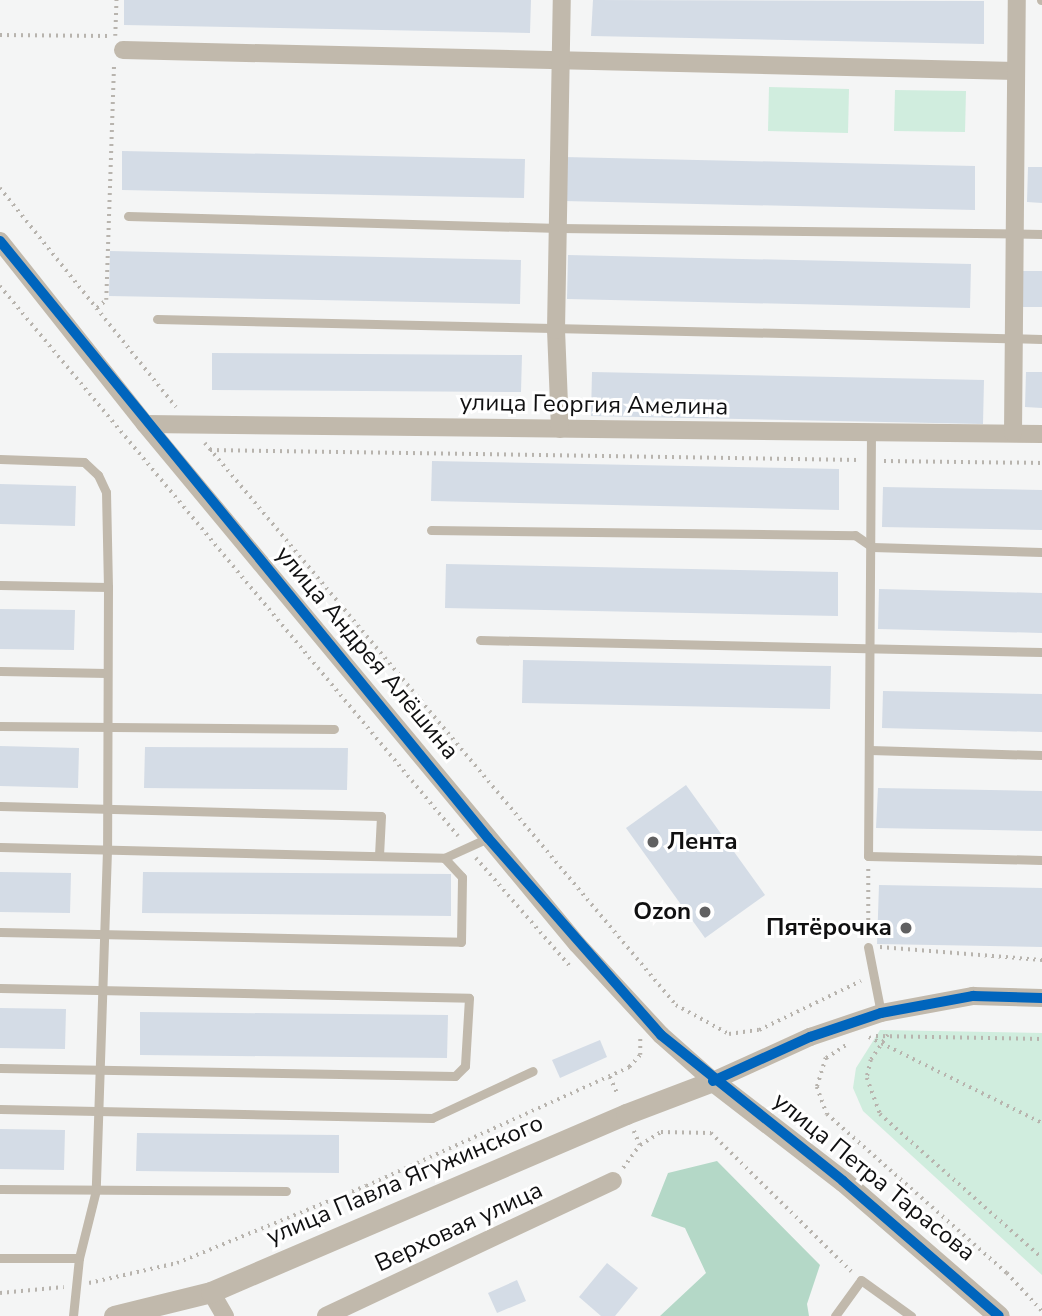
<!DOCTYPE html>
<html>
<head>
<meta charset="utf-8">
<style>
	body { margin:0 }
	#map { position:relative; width:1042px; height:1316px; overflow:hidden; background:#f4f5f5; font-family:"Nunito Sans",sans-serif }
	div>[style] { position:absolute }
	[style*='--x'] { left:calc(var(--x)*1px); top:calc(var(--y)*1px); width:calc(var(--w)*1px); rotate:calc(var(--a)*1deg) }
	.green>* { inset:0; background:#d0edde }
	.forest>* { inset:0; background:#b4d8c7 }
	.building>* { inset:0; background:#d4dce6 }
	.path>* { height:3.5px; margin-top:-1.75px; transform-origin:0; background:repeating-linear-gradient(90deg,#b8b4ae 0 2px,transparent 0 7px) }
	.service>* { height:9px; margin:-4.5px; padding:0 4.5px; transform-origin:4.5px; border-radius:4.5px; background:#c1b9ac }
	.minor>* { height:18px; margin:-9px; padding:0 9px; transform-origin:9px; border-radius:9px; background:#c1b9ac }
	.tertiary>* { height:21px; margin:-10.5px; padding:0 10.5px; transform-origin:10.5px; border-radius:10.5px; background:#c1b9ac }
	.bus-1>* { height:10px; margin:-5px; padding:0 5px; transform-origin:5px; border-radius:5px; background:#0065bd }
	.dots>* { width:19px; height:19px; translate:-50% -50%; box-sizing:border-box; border:4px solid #fff; border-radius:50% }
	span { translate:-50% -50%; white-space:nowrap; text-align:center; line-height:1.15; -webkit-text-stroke:6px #fff; paint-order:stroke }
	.street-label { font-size:24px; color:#101011 }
	.poi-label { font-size:24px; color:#101011; font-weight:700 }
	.left { translate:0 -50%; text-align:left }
	.right { translate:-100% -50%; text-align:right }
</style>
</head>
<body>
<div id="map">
	<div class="green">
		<div style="clip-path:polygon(769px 87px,849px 89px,848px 133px,768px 131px)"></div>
		<div style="clip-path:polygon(895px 90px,966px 91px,965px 132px,894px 131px)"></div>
		<div style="clip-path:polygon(880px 1030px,1042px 1033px,1042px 1275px,863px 1111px,853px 1088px,856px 1068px)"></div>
	</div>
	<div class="forest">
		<div style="clip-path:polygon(717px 1161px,820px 1265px,807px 1304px,809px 1316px,660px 1316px,706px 1273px,685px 1228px,651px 1216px,668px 1173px)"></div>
	</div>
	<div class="building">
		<div style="clip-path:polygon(124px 0,531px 0,530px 33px,124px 25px)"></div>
		<div style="clip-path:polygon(593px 0,984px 1px,984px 44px,591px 36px)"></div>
		<div style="clip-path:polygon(122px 151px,525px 159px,524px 198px,122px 190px)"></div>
		<div style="clip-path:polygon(564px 157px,975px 166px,975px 210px,563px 201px)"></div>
		<div style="clip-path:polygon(1028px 167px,1042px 167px,1042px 203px,1027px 202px)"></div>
		<div style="clip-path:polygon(110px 251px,521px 260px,520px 304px,109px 296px)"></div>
		<div style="clip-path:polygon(568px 255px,971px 264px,970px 308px,567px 299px)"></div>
		<div style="clip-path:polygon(1021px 271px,1042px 271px,1042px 307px,1020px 307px)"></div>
		<div style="clip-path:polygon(212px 353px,522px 355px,521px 392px,212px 390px)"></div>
		<div style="clip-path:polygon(592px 372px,984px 380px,983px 424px,591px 416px)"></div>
		<div style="clip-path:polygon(1026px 372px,1042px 372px,1042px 408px,1025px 407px)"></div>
		<div style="clip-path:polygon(432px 461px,839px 469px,839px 510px,431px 501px)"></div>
		<div style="clip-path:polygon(0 484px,76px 486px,75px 526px,0 524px)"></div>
		<div style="clip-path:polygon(883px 487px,1042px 490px,1042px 530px,882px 527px)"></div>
		<div style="clip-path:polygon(446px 564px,838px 572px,838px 616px,445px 608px)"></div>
		<div style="clip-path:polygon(879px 589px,1042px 593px,1042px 633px,878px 629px)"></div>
		<div style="clip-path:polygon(0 609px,75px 610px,74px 650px,0 649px)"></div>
		<div style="clip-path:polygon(523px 660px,831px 666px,830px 709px,522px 703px)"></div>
		<div style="clip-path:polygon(883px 691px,1042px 694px,1042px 732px,882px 728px)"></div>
		<div style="clip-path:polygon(0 746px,79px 748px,78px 788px,0 786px)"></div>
		<div style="clip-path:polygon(145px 747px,348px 748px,347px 790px,144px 788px)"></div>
		<div style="clip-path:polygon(686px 785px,765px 895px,705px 938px,626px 828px)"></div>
		<div style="clip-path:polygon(878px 788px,1042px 791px,1042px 831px,876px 828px)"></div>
		<div style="clip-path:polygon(0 872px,71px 873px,70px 913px,0 912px)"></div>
		<div style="clip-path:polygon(143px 872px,451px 874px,451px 916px,142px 913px)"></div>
		<div style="clip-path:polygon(879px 885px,1042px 888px,1042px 947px,877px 944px)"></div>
		<div style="clip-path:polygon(0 1008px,66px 1009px,65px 1049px,0 1048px)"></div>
		<div style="clip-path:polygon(140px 1012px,448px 1015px,447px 1058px,140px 1055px)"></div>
		<div style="clip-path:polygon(600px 1040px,607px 1057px,560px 1078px,552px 1060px)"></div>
		<div style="clip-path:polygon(0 1129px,65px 1130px,64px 1170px,0 1169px)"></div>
		<div style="clip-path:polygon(137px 1133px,339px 1135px,339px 1173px,136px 1171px)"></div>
		<div style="clip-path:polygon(607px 1263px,638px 1288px,615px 1316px,601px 1316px,579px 1297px)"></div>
		<div style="clip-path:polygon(517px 1280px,526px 1301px,497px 1313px,488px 1293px)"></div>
	</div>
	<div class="path">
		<div style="--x:0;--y:35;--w:110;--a:0.5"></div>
		<div style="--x:115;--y:36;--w:36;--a:-88"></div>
		<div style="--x:0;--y:188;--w:281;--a:51.2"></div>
		<div style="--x:0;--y:286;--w:716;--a:50.21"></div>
		<div style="--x:97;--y:308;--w:12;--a:-42"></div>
		<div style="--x:106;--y:300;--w:235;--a:-88.1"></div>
		<div style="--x:205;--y:443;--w:733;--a:50.03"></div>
		<div style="--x:676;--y:1005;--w:60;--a:28.7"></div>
		<div style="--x:729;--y:1034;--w:30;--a:-8"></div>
		<div style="--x:759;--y:1030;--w:113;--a:-25.7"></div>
		<div style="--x:210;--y:450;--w:649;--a:0.88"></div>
		<div style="--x:884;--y:461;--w:158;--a:0.7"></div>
		<div style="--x:476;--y:858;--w:143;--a:49"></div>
		<div style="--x:868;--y:934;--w:66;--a:-90"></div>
		<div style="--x:880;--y:947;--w:163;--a:4.6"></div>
		<div style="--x:888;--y:1035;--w:30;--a:124"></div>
		<div style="--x:871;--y:1060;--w:18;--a:103"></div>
		<div style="--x:867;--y:1078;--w:38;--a:70"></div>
		<div style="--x:880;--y:1114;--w:217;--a:41.6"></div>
		<div style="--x:876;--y:1036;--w:166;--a:1"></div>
		<div style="--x:869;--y:1037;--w:193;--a:26.4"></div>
		<div style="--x:826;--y:1058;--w:30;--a:107"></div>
		<div style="--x:817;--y:1087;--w:29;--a:70"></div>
		<div style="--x:827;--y:1114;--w:240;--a:41.5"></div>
		<div style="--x:1007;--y:1273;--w:52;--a:47.4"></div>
		<div style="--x:826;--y:1058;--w:24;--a:-33"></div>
		<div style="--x:610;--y:1077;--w:20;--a:66"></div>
		<div style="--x:634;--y:1131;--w:15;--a:67"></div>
		<div style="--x:623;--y:1168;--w:29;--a:-54"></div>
		<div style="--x:640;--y:1145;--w:25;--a:-32"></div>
		<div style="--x:661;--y:1132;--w:50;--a:1.1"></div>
		<div style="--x:711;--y:1133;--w:197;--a:44.6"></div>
		<div style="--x:89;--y:1283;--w:90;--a:-12.8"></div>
		<div style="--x:177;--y:1263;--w:204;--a:-22.2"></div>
		<div style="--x:366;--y:1186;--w:289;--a:-24.3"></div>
		<div style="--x:629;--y:1067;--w:16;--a:-47"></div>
		<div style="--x:640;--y:1055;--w:16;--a:-90"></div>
		<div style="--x:0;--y:1293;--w:64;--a:-5.4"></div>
	</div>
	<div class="service">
		<div style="--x:1041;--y:0;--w:1;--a:0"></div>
		<div style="--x:128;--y:216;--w:431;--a:1.6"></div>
		<div style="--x:559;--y:228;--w:483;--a:0.7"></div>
		<div style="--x:157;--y:319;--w:885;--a:1.29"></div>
		<div style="--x:871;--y:432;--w:424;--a:90.4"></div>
		<div style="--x:868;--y:856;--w:174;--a:1.3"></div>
		<div style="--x:0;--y:459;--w:84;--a:2"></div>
		<div style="--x:84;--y:462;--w:19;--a:43"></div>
		<div style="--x:98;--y:475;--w:19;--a:65"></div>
		<div style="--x:106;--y:492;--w:95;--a:88.8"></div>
		<div style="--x:108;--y:587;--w:263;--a:90.2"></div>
		<div style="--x:107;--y:850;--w:340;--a:91.9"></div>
		<div style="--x:96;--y:1190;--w:70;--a:104"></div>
		<div style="--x:79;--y:1258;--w:79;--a:180"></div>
		<div style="--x:431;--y:530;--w:424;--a:0.7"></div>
		<div style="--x:855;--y:535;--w:21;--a:35"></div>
		<div style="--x:872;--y:547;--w:170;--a:1.7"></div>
		<div style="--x:0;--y:585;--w:108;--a:1.1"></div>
		<div style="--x:480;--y:640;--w:562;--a:1.22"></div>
		<div style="--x:0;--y:671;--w:107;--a:1.1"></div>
		<div style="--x:0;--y:726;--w:334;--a:0.5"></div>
		<div style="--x:870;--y:750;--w:172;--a:1.7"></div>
		<div style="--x:0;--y:806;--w:381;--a:1.5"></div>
		<div style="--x:381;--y:816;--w:40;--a:92.9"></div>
		<div style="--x:0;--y:847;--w:444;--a:1.4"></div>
		<div style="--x:444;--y:858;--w:48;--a:-24.4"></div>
		<div style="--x:0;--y:932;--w:461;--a:1.2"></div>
		<div style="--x:461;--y:942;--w:65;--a:-89.1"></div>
		<div style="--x:462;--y:877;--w:26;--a:-133"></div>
		<div style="--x:868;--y:947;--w:67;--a:78.9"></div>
		<div style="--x:0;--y:988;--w:469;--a:1.2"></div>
		<div style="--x:469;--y:998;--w:68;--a:93.4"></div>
		<div style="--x:465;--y:1066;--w:14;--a:135"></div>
		<div style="--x:455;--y:1076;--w:455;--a:-179"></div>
		<div style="--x:0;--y:1109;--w:432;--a:1.2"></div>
		<div style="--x:432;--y:1118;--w:111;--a:-25"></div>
		<div style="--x:0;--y:1189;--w:286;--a:0.4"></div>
		<div style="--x:73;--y:1316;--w:58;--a:-84.1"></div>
		<div style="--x:835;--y:1316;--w:44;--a:-54.2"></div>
		<div style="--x:861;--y:1280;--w:62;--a:35.8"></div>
	</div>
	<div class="minor">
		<div style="--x:123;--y:50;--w:893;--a:1.35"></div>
		<div style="--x:0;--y:241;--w:233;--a:51.6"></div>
		<div style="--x:145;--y:424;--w:676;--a:50.28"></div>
		<div style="--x:577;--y:944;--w:124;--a:47.3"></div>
		<div style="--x:661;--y:1035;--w:69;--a:41.5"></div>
		<div style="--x:713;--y:1081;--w:107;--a:-24.4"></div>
		<div style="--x:810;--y:1037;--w:75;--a:-18.7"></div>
		<div style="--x:881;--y:1013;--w:94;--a:-10.5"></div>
		<div style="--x:973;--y:996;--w:69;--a:1.7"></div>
		<div style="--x:145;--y:424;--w:897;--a:0.64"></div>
		<div style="--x:560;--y:429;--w:99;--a:-92.3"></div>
		<div style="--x:556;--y:330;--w:330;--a:-89"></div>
		<div style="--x:1013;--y:433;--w:433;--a:-89.5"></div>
		<div style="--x:211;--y:1292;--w:28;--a:60"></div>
		<div style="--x:326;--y:1316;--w:317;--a:-25.2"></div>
	</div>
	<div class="tertiary">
		<div style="--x:114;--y:1316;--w:100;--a:-13.9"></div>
		<div style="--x:211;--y:1292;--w:452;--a:-23.2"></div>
		<div style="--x:626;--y:1114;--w:93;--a:-20.8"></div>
		<div style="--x:713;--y:1081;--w:164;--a:37.6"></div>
		<div style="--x:843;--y:1181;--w:206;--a:40.9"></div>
	</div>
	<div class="bus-1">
		<div style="--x:0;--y:241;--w:771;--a:50.74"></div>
		<div style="--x:488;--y:838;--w:262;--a:48.7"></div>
		<div style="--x:661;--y:1035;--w:233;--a:38.7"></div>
		<div style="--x:843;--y:1181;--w:206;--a:40.9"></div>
		<div style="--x:713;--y:1081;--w:107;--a:-24.4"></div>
		<div style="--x:810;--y:1037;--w:75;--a:-18.7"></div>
		<div style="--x:881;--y:1013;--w:94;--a:-10.5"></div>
		<div style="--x:973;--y:996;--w:69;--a:1.7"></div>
	</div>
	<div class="dots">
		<div style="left:653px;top:842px;background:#606061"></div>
		<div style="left:705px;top:912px;background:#606061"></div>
		<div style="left:906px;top:928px;background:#606061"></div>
	</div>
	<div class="street-label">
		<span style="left:594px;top:405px;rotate:1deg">улица Георгия Амелина</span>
		<span style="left:367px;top:653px;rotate:50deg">улица Андрея Алёшина</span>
		<span style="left:874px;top:1177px;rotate:39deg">улица Петра Тарасова</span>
		<span style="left:405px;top:1180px;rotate:-23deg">улица Павла Ягужинского</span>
		<span style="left:459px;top:1227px;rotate:-25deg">Верховая улица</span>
	</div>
	<div class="poi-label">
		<span class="left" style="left:667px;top:842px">Лента</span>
		<span class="right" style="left:691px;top:912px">Ozon</span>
		<span class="right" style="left:892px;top:928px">Пятёрочка</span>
	</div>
</div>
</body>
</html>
